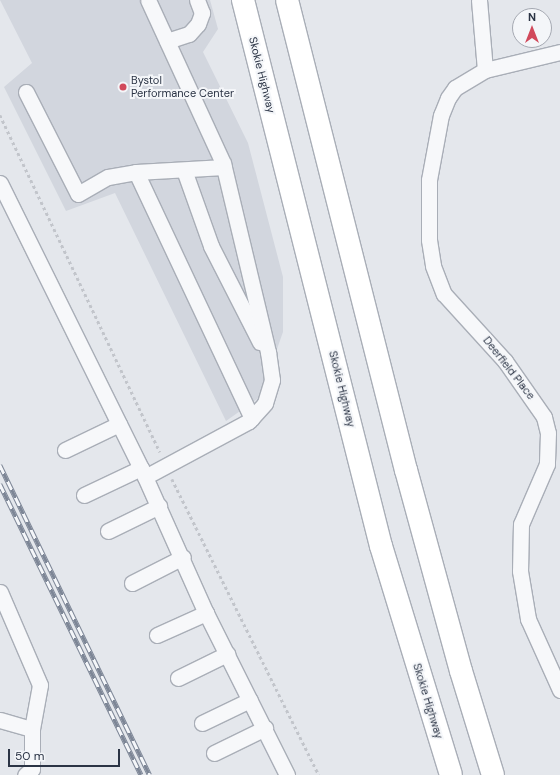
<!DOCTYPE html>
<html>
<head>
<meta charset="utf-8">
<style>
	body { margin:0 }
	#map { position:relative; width:560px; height:775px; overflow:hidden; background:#e4e7ec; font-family:"DM Sans",sans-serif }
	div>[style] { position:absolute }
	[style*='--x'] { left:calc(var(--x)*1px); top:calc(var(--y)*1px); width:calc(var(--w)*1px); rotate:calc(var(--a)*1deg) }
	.built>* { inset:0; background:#d2d6de }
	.path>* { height:2.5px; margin-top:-1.25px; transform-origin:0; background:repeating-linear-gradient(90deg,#c2c5cb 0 3px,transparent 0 6px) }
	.roads { filter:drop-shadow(1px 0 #a9aeb7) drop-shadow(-1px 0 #a9aeb7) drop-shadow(0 1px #a9aeb7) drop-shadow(0 -1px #a9aeb7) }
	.minor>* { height:15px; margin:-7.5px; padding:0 7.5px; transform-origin:7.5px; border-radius:7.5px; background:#f7f8fa }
	.highway>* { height:22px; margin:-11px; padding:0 11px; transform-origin:11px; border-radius:11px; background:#fff }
	.rail>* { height:4.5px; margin-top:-2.25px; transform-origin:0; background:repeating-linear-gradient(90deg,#f4f6f9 0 9px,#7d8696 0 18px); box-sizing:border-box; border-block:1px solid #7d8696 }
	.dots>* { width:11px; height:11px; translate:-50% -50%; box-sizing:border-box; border:2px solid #f4f6f9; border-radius:50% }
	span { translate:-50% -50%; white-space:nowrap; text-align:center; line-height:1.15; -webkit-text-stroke:4px #f4f6f9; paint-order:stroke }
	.street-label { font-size:11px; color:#2b3445 }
	.poi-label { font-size:11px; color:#2b3445 }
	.left { translate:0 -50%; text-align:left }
	.north { position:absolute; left:512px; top:8px; width:40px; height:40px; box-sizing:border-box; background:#f4f6f9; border:1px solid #a4a8b1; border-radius:50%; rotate:0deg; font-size:11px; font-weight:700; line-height:16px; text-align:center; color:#2b3445 }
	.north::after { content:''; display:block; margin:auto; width:14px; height:18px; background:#d1495b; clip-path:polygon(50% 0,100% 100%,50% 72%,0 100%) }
	.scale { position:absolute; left:8px; top:749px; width:112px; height:18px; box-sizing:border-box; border:2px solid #2b3445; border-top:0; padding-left:5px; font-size:12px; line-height:14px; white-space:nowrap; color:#2b3445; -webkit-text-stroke:3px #f4f6f9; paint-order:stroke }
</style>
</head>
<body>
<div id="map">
	<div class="built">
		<div style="clip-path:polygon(0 0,210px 0,218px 29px,203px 52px,248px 143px,283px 277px,283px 332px,260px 397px,226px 421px,115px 193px,66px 211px,4px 87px,32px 63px)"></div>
	</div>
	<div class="path">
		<div style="--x:0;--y:115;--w:373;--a:64.6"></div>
		<div style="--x:172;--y:479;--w:330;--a:63.6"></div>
	</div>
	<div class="roads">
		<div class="minor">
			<div style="--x:479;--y:0;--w:70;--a:85.1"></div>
			<div style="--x:167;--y:41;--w:23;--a:-18"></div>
			<div style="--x:189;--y:34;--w:13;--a:-48"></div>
			<div style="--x:198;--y:24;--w:12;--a:-70"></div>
			<div style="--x:202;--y:13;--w:14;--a:-111"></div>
			<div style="--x:560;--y:52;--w:77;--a:166.5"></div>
			<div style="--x:485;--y:70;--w:35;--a:149"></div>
			<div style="--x:455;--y:88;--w:12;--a:125"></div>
			<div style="--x:448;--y:98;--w:18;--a:112"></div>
			<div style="--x:441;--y:115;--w:66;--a:100.5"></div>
			<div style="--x:429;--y:180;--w:60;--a:90"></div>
			<div style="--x:429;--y:240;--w:26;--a:81"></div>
			<div style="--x:433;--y:266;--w:30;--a:69"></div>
			<div style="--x:444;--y:294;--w:91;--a:47.7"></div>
			<div style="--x:505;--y:361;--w:68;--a:55.1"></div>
			<div style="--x:544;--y:417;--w:16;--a:76"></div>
			<div style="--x:548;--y:433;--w:31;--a:92"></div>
			<div style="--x:547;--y:464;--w:65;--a:113.4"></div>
			<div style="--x:521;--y:524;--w:47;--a:91.2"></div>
			<div style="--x:520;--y:571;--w:49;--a:80.5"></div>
			<div style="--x:528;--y:619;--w:78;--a:65.7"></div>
			<div style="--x:26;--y:92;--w:114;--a:63"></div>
			<div style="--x:78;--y:194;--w:34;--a:-30"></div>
			<div style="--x:108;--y:177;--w:28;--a:-10"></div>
			<div style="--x:224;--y:167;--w:88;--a:176.7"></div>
			<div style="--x:136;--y:172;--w:272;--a:64.8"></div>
			<div style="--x:184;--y:170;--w:81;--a:70.4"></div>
			<div style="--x:211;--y:246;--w:108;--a:63"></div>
			<div style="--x:0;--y:183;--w:318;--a:63.7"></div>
			<div style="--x:141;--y:468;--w:159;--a:65.9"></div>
			<div style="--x:206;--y:613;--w:181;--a:63.4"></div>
			<div style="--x:65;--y:450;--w:60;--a:-25.7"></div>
			<div style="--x:145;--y:477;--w:118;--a:-28.3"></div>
			<div style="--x:249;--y:421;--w:24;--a:-48"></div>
			<div style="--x:265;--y:403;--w:24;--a:-73"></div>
			<div style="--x:272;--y:380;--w:28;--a:-98"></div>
			<div style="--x:268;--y:352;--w:194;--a:-103.4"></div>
			<div style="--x:223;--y:163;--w:179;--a:-114.7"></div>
			<div style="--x:84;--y:495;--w:63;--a:-25.3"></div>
			<div style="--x:108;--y:531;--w:57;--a:-26.1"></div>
			<div style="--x:132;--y:583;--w:57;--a:-27"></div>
			<div style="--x:0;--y:592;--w:101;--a:66.7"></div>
			<div style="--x:40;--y:685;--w:45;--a:100.3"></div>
			<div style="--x:32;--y:729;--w:40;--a:90"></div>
			<div style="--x:32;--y:769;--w:9;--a:139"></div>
			<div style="--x:157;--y:635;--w:54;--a:-24.2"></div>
			<div style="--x:178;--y:678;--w:55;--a:-26.1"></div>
			<div style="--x:0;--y:720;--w:33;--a:16"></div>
			<div style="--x:202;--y:723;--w:53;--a:-25.6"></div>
			<div style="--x:214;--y:753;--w:57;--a:-26.1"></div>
		</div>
		<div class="highway">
			<div style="--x:243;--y:0;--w:563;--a:75.82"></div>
			<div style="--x:381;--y:546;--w:239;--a:73"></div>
			<div style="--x:287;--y:0;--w:485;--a:75.8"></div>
			<div style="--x:406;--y:470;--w:208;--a:74.7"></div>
			<div style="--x:461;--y:671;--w:109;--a:72.9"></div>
		</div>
	</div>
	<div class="rail">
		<div style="--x:0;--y:465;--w:344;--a:64.2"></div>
		<div style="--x:0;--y:484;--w:323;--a:64.1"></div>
	</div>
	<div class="dots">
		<div style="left:123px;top:87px;background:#d1495b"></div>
	</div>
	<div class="street-label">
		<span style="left:262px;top:75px;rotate:76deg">Skokie Highway</span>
		<span style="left:509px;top:368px;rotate:52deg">Deerfield Place</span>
		<span style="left:342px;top:389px;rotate:76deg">Skokie Highway</span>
		<span style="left:428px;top:701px;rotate:73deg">Skokie Highway</span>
	</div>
	<div class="poi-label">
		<span class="left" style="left:131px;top:87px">Bystol<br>Performance Center</span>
	</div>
	<div class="north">N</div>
	<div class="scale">50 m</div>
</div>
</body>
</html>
